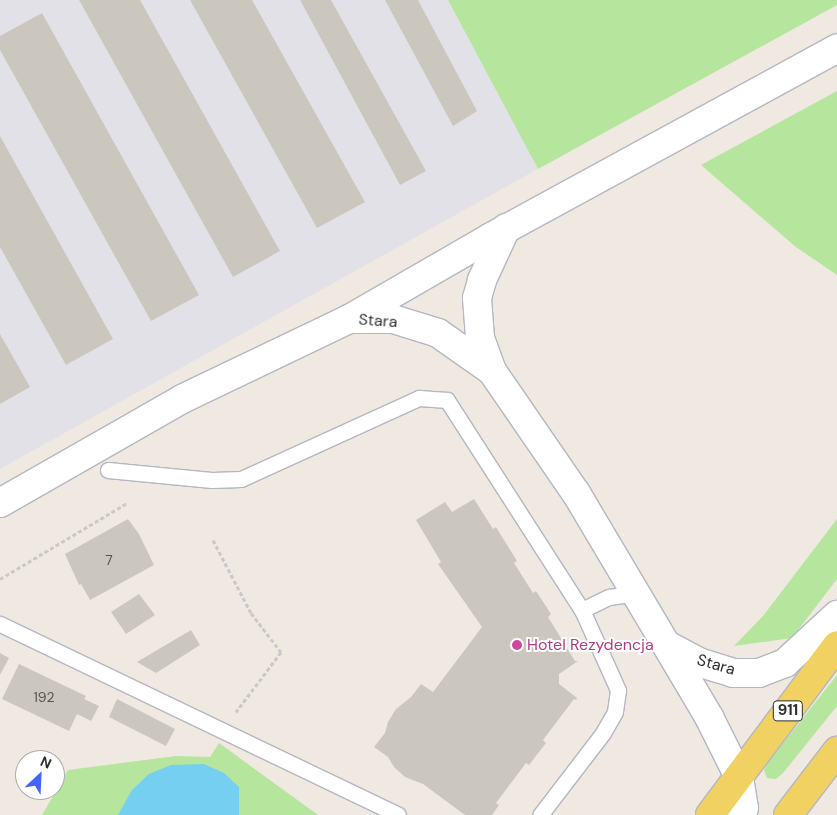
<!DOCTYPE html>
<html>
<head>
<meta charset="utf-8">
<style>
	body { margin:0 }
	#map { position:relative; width:837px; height:815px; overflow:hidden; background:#efe9e1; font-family:"DM Sans",sans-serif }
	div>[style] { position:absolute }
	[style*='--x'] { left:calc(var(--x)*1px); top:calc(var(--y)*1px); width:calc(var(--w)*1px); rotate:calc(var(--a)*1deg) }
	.industrial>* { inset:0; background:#e3e1e8 }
	.green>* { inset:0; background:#b6e59e }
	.water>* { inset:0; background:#75cff0 }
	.building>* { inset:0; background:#cbc7bf }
	.path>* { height:3px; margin-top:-1.5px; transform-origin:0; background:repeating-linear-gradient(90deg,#c9c9c9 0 4px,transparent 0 6.5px) }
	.roads { filter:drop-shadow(1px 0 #b4b7c1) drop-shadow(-1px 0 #b4b7c1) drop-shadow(0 1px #b4b7c1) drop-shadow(0 -1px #b4b7c1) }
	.service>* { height:15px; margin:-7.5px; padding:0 7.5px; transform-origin:7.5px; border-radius:7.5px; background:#fff }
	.minor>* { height:28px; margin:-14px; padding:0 14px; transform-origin:14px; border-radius:14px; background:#fff }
	.tertiary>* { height:28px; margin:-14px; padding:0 14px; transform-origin:14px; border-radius:14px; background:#fff }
	.primary>* { height:28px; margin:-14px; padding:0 14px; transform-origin:14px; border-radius:14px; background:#f2d163 }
	.dots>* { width:14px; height:14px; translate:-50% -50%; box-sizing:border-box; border:2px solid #fff; border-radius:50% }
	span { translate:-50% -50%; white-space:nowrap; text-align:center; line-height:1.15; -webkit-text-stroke:4px #fff; paint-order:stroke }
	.number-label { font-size:14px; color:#555452 }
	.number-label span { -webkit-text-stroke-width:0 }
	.shield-label span { padding:1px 4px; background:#fff; border:1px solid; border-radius:4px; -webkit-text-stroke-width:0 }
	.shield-label { font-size:15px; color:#2e2e2e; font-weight:700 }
	.street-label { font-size:16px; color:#2e2e2e }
	.hotel-label { font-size:16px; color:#b23c85 }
	.left { translate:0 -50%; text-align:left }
	.north { position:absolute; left:15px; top:750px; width:50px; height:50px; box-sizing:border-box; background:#fff; border:1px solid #ababab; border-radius:50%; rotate:25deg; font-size:14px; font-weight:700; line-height:20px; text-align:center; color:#2e2e2e }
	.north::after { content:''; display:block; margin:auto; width:18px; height:22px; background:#4264fb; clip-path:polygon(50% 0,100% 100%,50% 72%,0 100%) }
</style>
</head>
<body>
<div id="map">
	<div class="industrial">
		<div style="clip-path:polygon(0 0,448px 0,538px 169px,0 469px)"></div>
	</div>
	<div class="green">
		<div style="clip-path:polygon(448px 0,837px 0,837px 5px,538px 169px)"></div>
		<div style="clip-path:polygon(837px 91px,837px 275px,796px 247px,701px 165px)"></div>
		<div style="clip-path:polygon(837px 519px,837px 579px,792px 638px,734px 646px,763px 616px)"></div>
		<div style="clip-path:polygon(837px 675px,837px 706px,783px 773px,776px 779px,767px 778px,764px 770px,768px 762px)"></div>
		<div style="clip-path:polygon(219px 743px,318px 815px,42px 815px,68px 770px,176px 756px,210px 757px)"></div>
	</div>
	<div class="water">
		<div style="clip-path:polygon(204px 764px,224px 773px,239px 787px,239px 815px,118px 815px,132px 790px,149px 774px,171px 765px)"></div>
	</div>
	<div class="building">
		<div style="clip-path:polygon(79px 0,140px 0,280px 251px,233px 277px)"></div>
		<div style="clip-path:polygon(190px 0,252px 0,365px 202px,317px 228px)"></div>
		<div style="clip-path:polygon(300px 0,331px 0,426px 171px,400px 185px)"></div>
		<div style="clip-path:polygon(385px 0,418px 0,477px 111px,453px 126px)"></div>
		<div style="clip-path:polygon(42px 13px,199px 295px,151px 321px,0 50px,0 36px)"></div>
		<div style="clip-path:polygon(0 136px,113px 339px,66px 365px,0 247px)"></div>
		<div style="clip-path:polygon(0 334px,30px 387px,0 404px)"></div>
		<div style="clip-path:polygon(474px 499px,493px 529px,496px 527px,517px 561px,514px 563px,533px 593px,536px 591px,551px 614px,548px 617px,575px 661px,578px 661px,559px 674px,559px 684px,577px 698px,576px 700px,574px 699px,543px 740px,546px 743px,529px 765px,526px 763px,496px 803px,499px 805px,492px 815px,465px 815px,423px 784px,405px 777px,394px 767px,388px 757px,374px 747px,385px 733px,388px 722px,396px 709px,411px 697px,421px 684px,433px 692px,482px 627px,438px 564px,441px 562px,416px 520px,445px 502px,452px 512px)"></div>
		<div style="clip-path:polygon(128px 519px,139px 534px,154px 565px,90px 600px,81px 584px,79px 585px,65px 554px)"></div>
		<div style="clip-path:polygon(139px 594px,155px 615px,126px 634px,111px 612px)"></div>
		<div style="clip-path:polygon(191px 630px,200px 645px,156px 673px,137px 662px)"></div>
		<div style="clip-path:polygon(0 653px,9px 658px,0 675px)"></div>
		<div style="clip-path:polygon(19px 664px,86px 696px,84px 699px,99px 706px,91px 721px,77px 714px,69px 731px,2px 699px)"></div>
		<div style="clip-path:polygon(117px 699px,175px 729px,166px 746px,109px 717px)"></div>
	</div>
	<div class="path">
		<div style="--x:213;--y:540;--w:82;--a:62.5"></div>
		<div style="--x:251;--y:613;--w:49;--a:52.4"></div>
		<div style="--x:281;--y:652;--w:75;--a:126.9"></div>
		<div style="--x:0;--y:579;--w:148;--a:-30.9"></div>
	</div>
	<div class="roads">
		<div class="service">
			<div style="--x:108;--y:470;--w:104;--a:5.5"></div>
			<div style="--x:212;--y:480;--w:29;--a:-2"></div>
			<div style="--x:241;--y:479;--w:196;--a:-24.5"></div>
			<div style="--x:419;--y:398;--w:28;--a:4"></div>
			<div style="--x:447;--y:400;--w:250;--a:57.3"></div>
			<div style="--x:582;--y:610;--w:88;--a:65.8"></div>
			<div style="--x:618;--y:690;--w:22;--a:98"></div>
			<div style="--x:615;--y:712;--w:24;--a:120"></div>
			<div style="--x:603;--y:733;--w:103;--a:127.5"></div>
			<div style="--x:582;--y:610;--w:30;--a:-26"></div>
			<div style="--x:609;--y:597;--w:21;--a:-8"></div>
			<div style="--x:630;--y:594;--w:10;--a:37"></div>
			<div style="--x:0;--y:624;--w:441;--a:25.6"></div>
		</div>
		<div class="minor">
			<div style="--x:349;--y:319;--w:164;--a:-30"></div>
			<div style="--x:491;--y:237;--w:394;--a:-28.6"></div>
			<div style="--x:492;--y:371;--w:35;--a:-110"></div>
			<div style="--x:480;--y:338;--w:40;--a:-94.3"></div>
			<div style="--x:477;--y:298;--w:19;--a:-74"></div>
			<div style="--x:482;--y:280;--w:57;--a:-65.2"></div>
		</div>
		<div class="tertiary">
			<div style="--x:0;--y:503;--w:210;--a:-29.7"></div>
			<div style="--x:182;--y:399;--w:185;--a:-25.6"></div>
			<div style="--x:349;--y:319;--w:44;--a:0"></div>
			<div style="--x:393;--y:319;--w:47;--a:17.3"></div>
			<div style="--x:438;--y:333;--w:66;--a:35.1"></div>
			<div style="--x:492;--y:371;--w:148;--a:55.5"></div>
			<div style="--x:576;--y:493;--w:261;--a:59.3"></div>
			<div style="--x:709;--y:717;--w:67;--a:63.4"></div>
			<div style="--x:739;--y:777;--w:31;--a:81"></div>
			<div style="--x:744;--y:808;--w:7;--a:106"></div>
			<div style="--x:667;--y:645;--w:38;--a:28"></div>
			<div style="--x:701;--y:663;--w:34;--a:17"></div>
			<div style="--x:733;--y:673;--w:26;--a:0"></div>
			<div style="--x:759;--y:673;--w:28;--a:-21"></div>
			<div style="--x:785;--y:663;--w:71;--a:-42.7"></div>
		</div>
		<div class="primary">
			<div style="--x:710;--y:815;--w:212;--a:-53.2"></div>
			<div style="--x:788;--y:815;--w:81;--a:-52.6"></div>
		</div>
	</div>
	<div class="dots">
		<div style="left:517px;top:645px;background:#d1479c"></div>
	</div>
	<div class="number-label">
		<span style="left:109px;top:560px">7</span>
		<span style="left:44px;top:697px">192</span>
	</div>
	<div class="shield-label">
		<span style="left:788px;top:711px">911</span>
	</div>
	<div class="street-label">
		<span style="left:378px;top:321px;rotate:4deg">Stara</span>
		<span style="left:716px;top:665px;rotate:16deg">Stara</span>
	</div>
	<div class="hotel-label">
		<span class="left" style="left:527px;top:645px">Hotel Rezydencja</span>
	</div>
	<div class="north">N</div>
</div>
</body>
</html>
